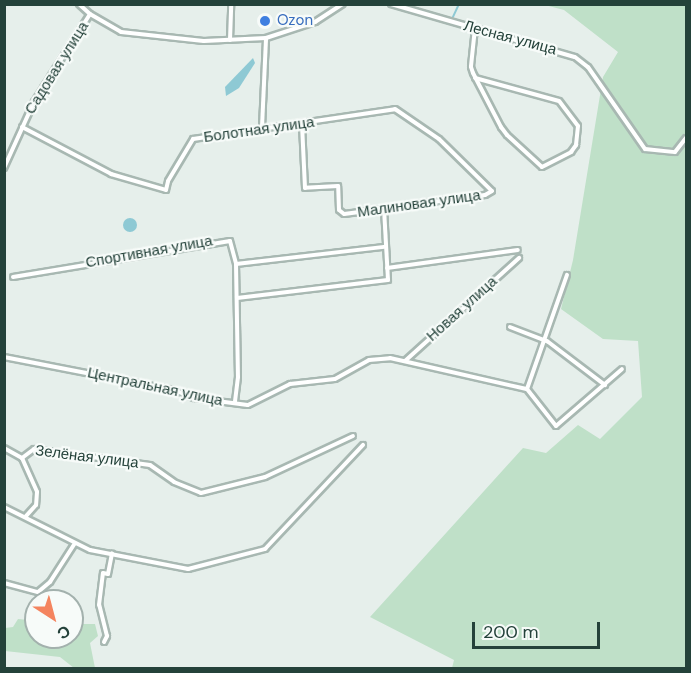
<!DOCTYPE html>
<html>
<head>
<meta charset="utf-8">
<style>
	body { margin:0 }
	#map { position:relative; width:691px; height:673px; overflow:hidden; background:#e6efeb; font-family:"DM Sans",sans-serif }
	div>[style] { position:absolute }
	[style*='--x'] { left:calc(var(--x)*1px); top:calc(var(--y)*1px); width:calc(var(--w)*1px); rotate:calc(var(--a)*1deg) }
	.green>* { inset:0; background:#bfe0c8 }
	.water>* { inset:0; background:#8ec9d4 }
	.round { border-radius:50% }
	.stream>* { height:1.5px; margin:-0.75px; padding:0 0.75px; transform-origin:0.75px; border-radius:0.75px; background:#8ec9d4 }
	.roads { filter:drop-shadow(2px 0 #a8b8b2) drop-shadow(-2px 0 #a8b8b2) drop-shadow(0 2px #a8b8b2) drop-shadow(0 -2px #a8b8b2) }
	.minor>* { height:4px; margin:-2px; padding:0 2px; transform-origin:2px; border-radius:2px; background:#fff }
	.dots>* { width:16px; height:16px; translate:-50% -50%; box-sizing:border-box; border:3px solid #f7fbf9; border-radius:50% }
	span { translate:-50% -50%; white-space:nowrap; text-align:center; line-height:1.15; -webkit-text-stroke:4.5px #f7fbf9; paint-order:stroke }
	.shop-label { font-size:15px; color:#366cbe }
	.left { translate:0 -50%; text-align:left }
	.street-label { font-size:15px; color:#24423a }
	.frame { position:absolute; inset:0; border:6px solid #24423a; pointer-events:none }
	.north { position:absolute; left:24px; top:589px; width:60px; height:60px; box-sizing:border-box; background:#f7fbf9; border:2px solid #a3b1ad; border-radius:50%; rotate:144deg; font-size:16px; font-weight:700; line-height:24px; text-align:center; color:#24423a }
	.north::after { content:''; display:block; margin:auto; width:21px; height:27px; background:#f4845f; clip-path:polygon(50% 0,100% 100%,50% 72%,0 100%) }
	.scale { position:absolute; left:472px; top:622px; width:128px; height:27px; box-sizing:border-box; border:3px solid #24423a; border-top:0; padding-left:8px; font-size:18px; line-height:21px; white-space:nowrap; color:#24423a; -webkit-text-stroke:4px #f7fbf9; paint-order:stroke }
</style>
</head>
<body>
<div id="map">
	<div class="green">
		<div style="clip-path:polygon(545px 5px,686px 5px,686px 668px,452px 668px,454px 660px,370px 617px,523px 448px,546px 453px,578px 425px,600px 439px,642px 397px,638px 341px,603px 339px,561px 309px,573px 260px,603px 77px,618px 52px,564px 10px)"></div>
		<div style="clip-path:polygon(82px 610px,83px 624px,95px 624px,98px 636px,90px 643px,95px 668px,74px 668px,60px 657px,5px 651px,5px 628px,13px 627px,18px 619px,28px 620px,31px 627px,36px 627px,36px 637px,72px 637px,72px 615px)"></div>
	</div>
	<div class="water">
		<div style="clip-path:polygon(253px 58px,255px 63px,239px 88px,226px 96px,225px 87px)"></div>
		<div class="round" style="left:123px;top:218px;width:14px;height:14px"></div>
	</div>
	<div class="stream">
		<div style="--x:453;--y:17;--w:14;--a:-65"></div>
	</div>
	<div class="roads">
		<div class="minor">
			<div style="--x:391;--y:4;--w:191;--a:16.1"></div>
			<div style="--x:575;--y:57;--w:16;--a:38"></div>
			<div style="--x:588;--y:67;--w:100;--a:55.2"></div>
			<div style="--x:645;--y:149;--w:30;--a:6"></div>
			<div style="--x:675;--y:152;--w:18;--a:-52"></div>
			<div style="--x:90;--y:14;--w:36;--a:30"></div>
			<div style="--x:121;--y:32;--w:83;--a:6.2"></div>
			<div style="--x:204;--y:41;--w:62;--a:-2.8"></div>
			<div style="--x:266;--y:38;--w:52;--a:-18.1"></div>
			<div style="--x:315;--y:22;--w:33;--a:-33"></div>
			<div style="--x:475;--y:28;--w:39;--a:96"></div>
			<div style="--x:471;--y:67;--w:6;--a:72"></div>
			<div style="--x:473;--y:73;--w:61;--a:62.6"></div>
			<div style="--x:501;--y:127;--w:10;--a:53"></div>
			<div style="--x:507;--y:135;--w:47;--a:42.4"></div>
			<div style="--x:542;--y:167;--w:33;--a:-27"></div>
			<div style="--x:571;--y:152;--w:9;--a:-54"></div>
			<div style="--x:576;--y:145;--w:19;--a:-84"></div>
			<div style="--x:578;--y:126;--w:31;--a:-127"></div>
			<div style="--x:559;--y:101;--w:87;--a:-164.7"></div>
			<div style="--x:230;--y:40;--w:36;--a:-88"></div>
			<div style="--x:22;--y:127;--w:101;--a:27.8"></div>
			<div style="--x:111;--y:174;--w:57;--a:16.2"></div>
			<div style="--x:166;--y:190;--w:9;--a:-77"></div>
			<div style="--x:168;--y:181;--w:49;--a:-59.2"></div>
			<div style="--x:193;--y:139;--w:204;--a:-8.4"></div>
			<div style="--x:395;--y:109;--w:53;--a:34.3"></div>
			<div style="--x:439;--y:139;--w:74;--a:44.5"></div>
			<div style="--x:492;--y:191;--w:8;--a:150"></div>
			<div style="--x:485;--y:195;--w:142;--a:172.3"></div>
			<div style="--x:344;--y:214;--w:6;--a:-141"></div>
			<div style="--x:339;--y:210;--w:24;--a:-92"></div>
			<div style="--x:338;--y:186;--w:33;--a:177"></div>
			<div style="--x:305;--y:188;--w:64;--a:-92.7"></div>
			<div style="--x:262;--y:127;--w:89;--a:-87.4"></div>
			<div style="--x:4;--y:168;--w:72;--a:-65.6"></div>
			<div style="--x:34;--y:102;--w:104;--a:-57.5"></div>
			<div style="--x:90;--y:14;--w:15;--a:-138"></div>
			<div style="--x:236;--y:264;--w:149;--a:-6.6"></div>
			<div style="--x:387;--y:268;--w:132;--a:-7.8"></div>
			<div style="--x:13;--y:277;--w:220;--a:-9.4"></div>
			<div style="--x:230;--y:241;--w:24;--a:75"></div>
			<div style="--x:236;--y:264;--w:113;--a:89"></div>
			<div style="--x:238;--y:377;--w:26;--a:97"></div>
			<div style="--x:237;--y:298;--w:152;--a:-6.8"></div>
			<div style="--x:388;--y:280;--w:71;--a:-93.2"></div>
			<div style="--x:510;--y:327;--w:40;--a:21"></div>
			<div style="--x:547;--y:341;--w:73;--a:37.2"></div>
			<div style="--x:4;--y:357;--w:173;--a:11"></div>
			<div style="--x:174;--y:390;--w:22;--a:22"></div>
			<div style="--x:194;--y:398;--w:54;--a:7.4"></div>
			<div style="--x:248;--y:405;--w:47;--a:-26.6"></div>
			<div style="--x:290;--y:384;--w:45;--a:-6.3"></div>
			<div style="--x:335;--y:379;--w:39;--a:-29"></div>
			<div style="--x:369;--y:360;--w:21;--a:-5"></div>
			<div style="--x:390;--y:358;--w:140;--a:12.8"></div>
			<div style="--x:527;--y:389;--w:47;--a:51.9"></div>
			<div style="--x:556;--y:426;--w:87;--a:-40.8"></div>
			<div style="--x:405;--y:361;--w:154;--a:-42.1"></div>
			<div style="--x:527;--y:389;--w:121;--a:-70.7"></div>
			<div style="--x:4;--y:448;--w:21;--a:29"></div>
			<div style="--x:22;--y:458;--w:37;--a:66"></div>
			<div style="--x:37;--y:492;--w:13;--a:94"></div>
			<div style="--x:36;--y:505;--w:15;--a:132"></div>
			<div style="--x:22;--y:458;--w:15;--a:-37"></div>
			<div style="--x:34;--y:449;--w:117;--a:7.9"></div>
			<div style="--x:150;--y:465;--w:29;--a:35"></div>
			<div style="--x:174;--y:482;--w:29;--a:22"></div>
			<div style="--x:201;--y:493;--w:66;--a:-14"></div>
			<div style="--x:265;--y:477;--w:97;--a:-25"></div>
			<div style="--x:4;--y:507;--w:96;--a:26.6"></div>
			<div style="--x:90;--y:550;--w:100;--a:11"></div>
			<div style="--x:188;--y:569;--w:80;--a:-14.6"></div>
			<div style="--x:265;--y:549;--w:143;--a:-46.7"></div>
			<div style="--x:4;--y:583;--w:35;--a:15"></div>
			<div style="--x:38;--y:592;--w:16;--a:-40"></div>
			<div style="--x:50;--y:582;--w:46;--a:-57.3"></div>
			<div style="--x:104;--y:642;--w:7;--a:-63"></div>
			<div style="--x:107;--y:636;--w:32;--a:-104"></div>
			<div style="--x:99;--y:605;--w:32;--a:-83"></div>
			<div style="--x:103;--y:573;--w:5;--a:11"></div>
			<div style="--x:108;--y:574;--w:21;--a:-79"></div>
		</div>
	</div>
	<div class="dots">
		<div style="left:265px;top:21px;background:#3f7fe0"></div>
	</div>
	<div class="shop-label">
		<span class="left" style="left:277px;top:21px">Ozon</span>
	</div>
	<div class="street-label">
		<span style="left:510px;top:38px;rotate:15deg">Лесная улица</span>
		<span style="left:57px;top:68px;rotate:-58deg">Садовая улица</span>
		<span style="left:259px;top:130px;rotate:-8deg">Болотная улица</span>
		<span style="left:419px;top:204px;rotate:-8deg">Малиновая улица</span>
		<span style="left:149px;top:252px;rotate:-10deg">Спортивная улица</span>
		<span style="left:462px;top:309px;rotate:-42deg">Новая улица</span>
		<span style="left:155px;top:387px;rotate:12deg">Центральная улица</span>
		<span style="left:87px;top:457px;rotate:7deg">Зелёная улица</span>
	</div>
	<div class="frame"></div>
	<div class="north">С</div>
	<div class="scale">200 m</div>
</div>
</body>
</html>
